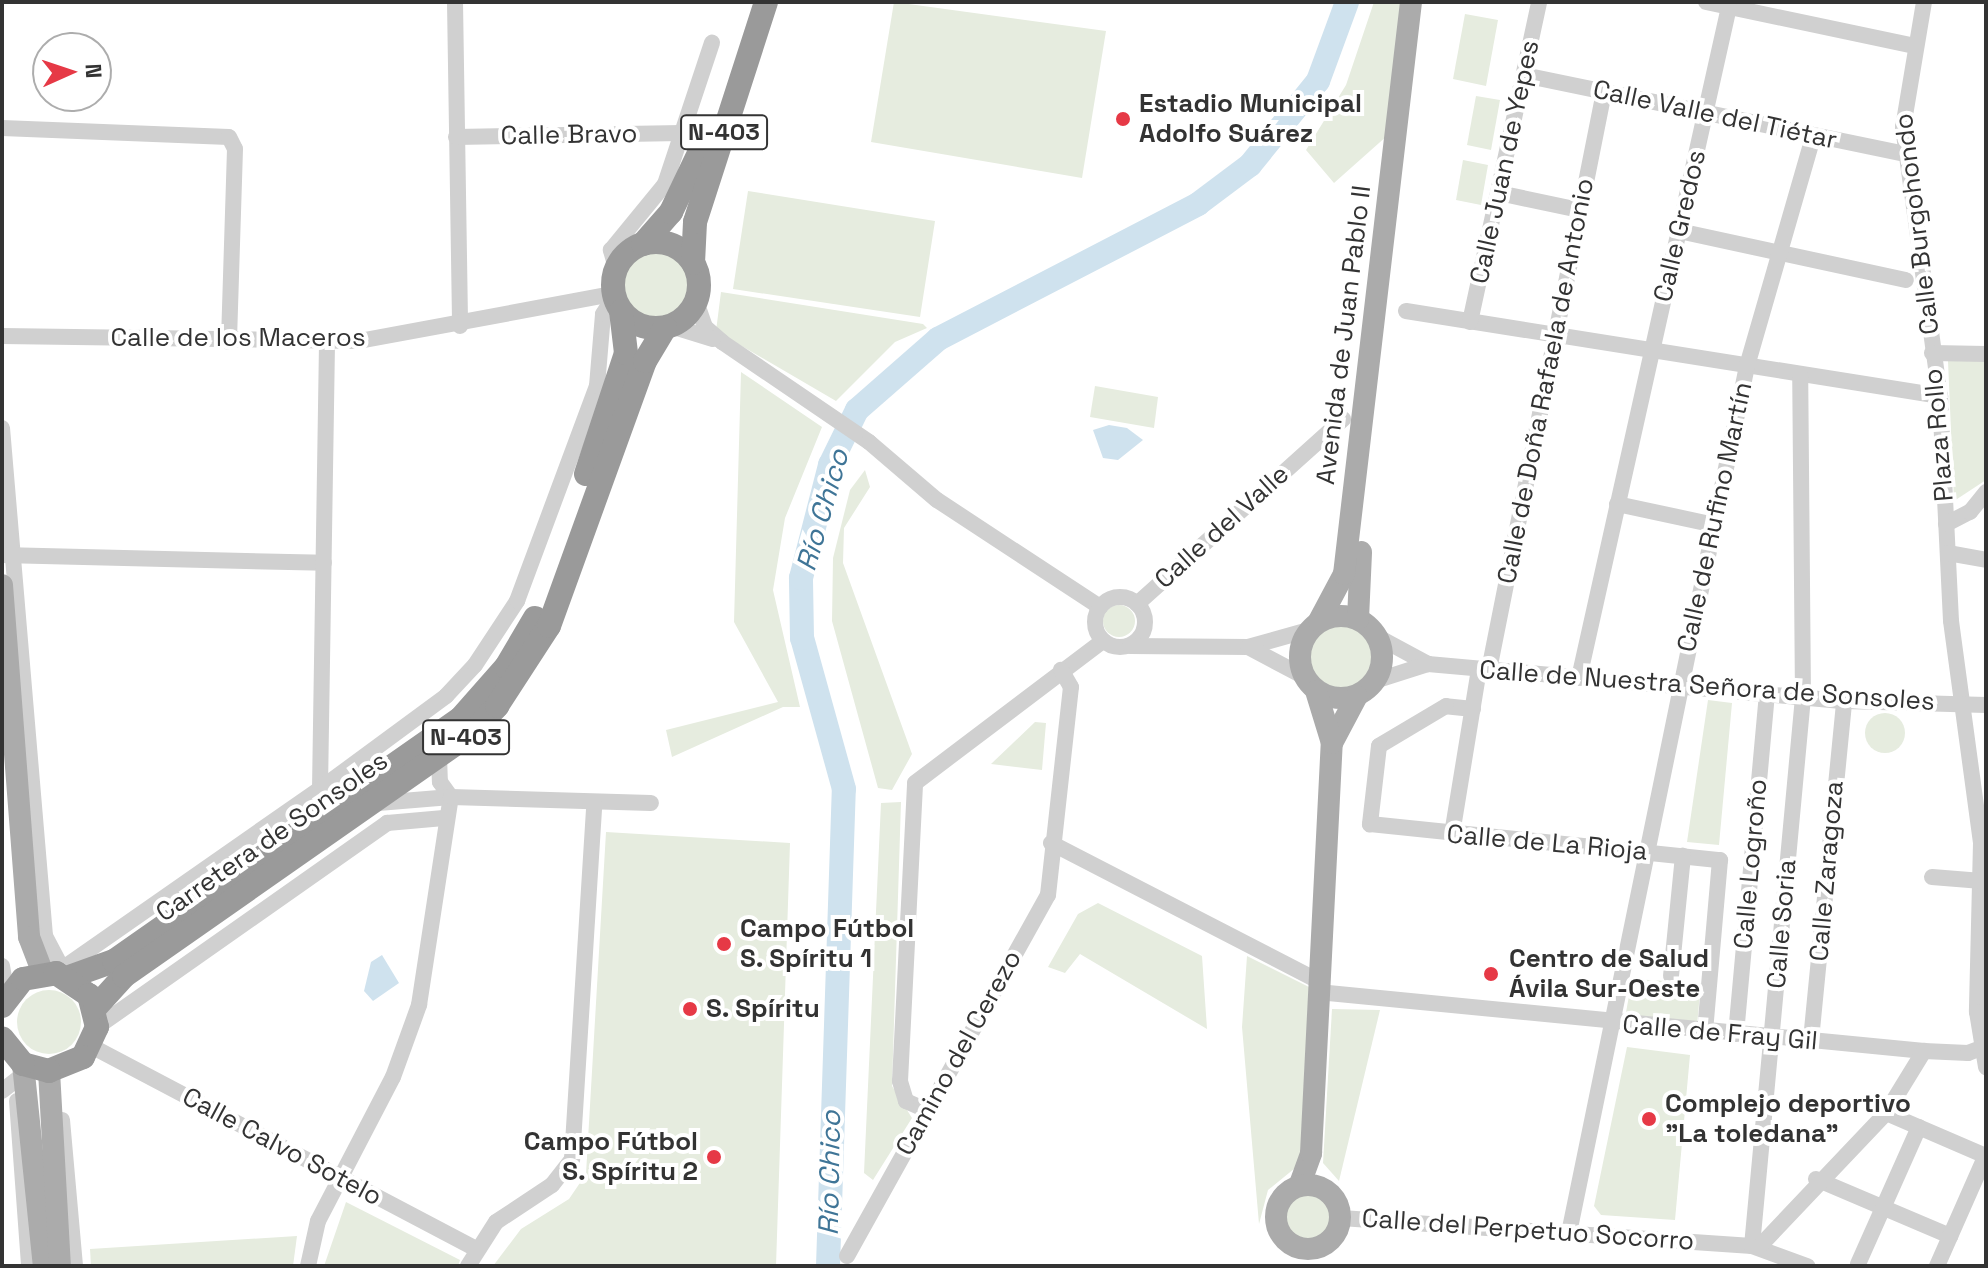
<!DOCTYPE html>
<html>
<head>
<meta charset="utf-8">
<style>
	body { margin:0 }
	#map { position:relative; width:1988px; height:1268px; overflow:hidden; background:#fff; font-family:"Space Grotesk",sans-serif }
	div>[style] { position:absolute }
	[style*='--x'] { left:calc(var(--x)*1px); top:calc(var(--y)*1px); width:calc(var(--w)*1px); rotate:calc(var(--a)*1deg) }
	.green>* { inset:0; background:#e6ecdf }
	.round { border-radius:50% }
	.water>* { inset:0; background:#cfe2ee }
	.river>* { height:24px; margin:-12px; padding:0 12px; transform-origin:12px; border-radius:12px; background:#cfe2ee }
	.minor>* { height:16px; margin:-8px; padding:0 8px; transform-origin:8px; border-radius:8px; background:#d0d0d0 }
	.minor>.ring { margin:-8px; padding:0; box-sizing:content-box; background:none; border:16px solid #d0d0d0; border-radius:50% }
	.major>* { height:22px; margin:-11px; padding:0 11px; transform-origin:11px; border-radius:11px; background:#ababab }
	.major>.ring { margin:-11px; padding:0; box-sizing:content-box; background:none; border:22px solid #ababab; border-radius:50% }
	.highway>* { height:24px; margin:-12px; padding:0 12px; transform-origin:12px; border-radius:12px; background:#9a9a9a }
	.highway>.ring { margin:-12px; padding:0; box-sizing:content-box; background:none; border:24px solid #9a9a9a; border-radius:50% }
	.dots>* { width:22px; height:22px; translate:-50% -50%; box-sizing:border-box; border:4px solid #fff; border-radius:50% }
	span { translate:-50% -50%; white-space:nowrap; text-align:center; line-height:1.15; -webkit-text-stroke:8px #fff; paint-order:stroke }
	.shield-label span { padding:2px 6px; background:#fff; border:2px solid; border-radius:6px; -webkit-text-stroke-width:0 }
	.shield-label { font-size:24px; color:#333; font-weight:700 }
	.poi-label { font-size:26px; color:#333; font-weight:700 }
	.left { translate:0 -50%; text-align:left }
	.right { translate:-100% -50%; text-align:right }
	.street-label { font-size:26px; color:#333 }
	.water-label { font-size:28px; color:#3f7597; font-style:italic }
	.frame { position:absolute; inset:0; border:4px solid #333; pointer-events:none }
	.north { position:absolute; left:32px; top:32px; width:80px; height:80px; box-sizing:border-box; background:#fff; border:2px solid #adadad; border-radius:50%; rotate:87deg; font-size:22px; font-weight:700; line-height:32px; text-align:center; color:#333 }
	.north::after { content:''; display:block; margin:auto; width:28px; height:36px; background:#e63946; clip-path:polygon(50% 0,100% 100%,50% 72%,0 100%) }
</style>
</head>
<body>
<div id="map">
	<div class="green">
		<div style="clip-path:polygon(894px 2px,1106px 31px,1082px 178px,871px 142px)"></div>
		<div style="clip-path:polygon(1374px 2px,1403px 2px,1388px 135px,1334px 183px,1306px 150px,1346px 85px)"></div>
		<div style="clip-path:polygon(1465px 14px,1498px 20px,1486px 86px,1453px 79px)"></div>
		<div style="clip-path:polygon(1476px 96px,1500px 100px,1491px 150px,1467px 145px)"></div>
		<div style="clip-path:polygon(1463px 160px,1488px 165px,1481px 205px,1456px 200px)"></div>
		<div style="clip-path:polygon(748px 191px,935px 221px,920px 317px,733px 289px)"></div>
		<div class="round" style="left:624px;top:253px;width:64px;height:64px"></div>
		<div style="clip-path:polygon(721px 292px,923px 324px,927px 328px,895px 342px,836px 401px,716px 331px)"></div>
		<div style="clip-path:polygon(1948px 361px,1986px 361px,1986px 480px,1954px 501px)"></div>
		<div style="clip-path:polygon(741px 372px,822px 427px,785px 518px,773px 590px,800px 707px,783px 707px,672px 757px,666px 730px,778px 702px,734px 622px)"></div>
		<div style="clip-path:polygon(1095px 386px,1158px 397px,1154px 428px,1090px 417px)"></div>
		<div style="clip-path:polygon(865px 470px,870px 487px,844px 528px,843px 563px,912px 754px,892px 790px,878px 788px,832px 621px,833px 558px,850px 490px)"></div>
		<div class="round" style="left:1103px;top:605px;width:32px;height:32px"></div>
		<div class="round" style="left:1308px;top:622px;width:68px;height:68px"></div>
		<div style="clip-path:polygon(1708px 700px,1732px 703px,1719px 845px,1687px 842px)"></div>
		<div class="round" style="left:1865px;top:713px;width:40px;height:40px"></div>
		<div style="clip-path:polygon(1035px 722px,1046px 723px,1042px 770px,991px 764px)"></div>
		<div style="clip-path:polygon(901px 802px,892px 1086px,912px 1118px,873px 1180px,864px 1173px,881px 803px)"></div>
		<div style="clip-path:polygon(606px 832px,790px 843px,776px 1266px,493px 1266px,521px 1229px,569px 1199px,586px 1174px)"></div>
		<div style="clip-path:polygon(1098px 903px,1202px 956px,1207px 1029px,1080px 954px,1065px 973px,1048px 967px,1078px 914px)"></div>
		<div style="clip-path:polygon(1247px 956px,1309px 987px,1300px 1164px,1268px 1190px,1259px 1224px,1242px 1027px)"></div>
		<div style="clip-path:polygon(1632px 979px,1701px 983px,1697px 1025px,1625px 1018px)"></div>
		<div class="round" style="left:17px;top:990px;width:64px;height:64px"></div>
		<div style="clip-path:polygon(1332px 1009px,1380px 1010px,1339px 1181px,1323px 1163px)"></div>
		<div style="clip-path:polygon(1627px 1047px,1690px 1055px,1675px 1220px,1601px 1215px,1594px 1206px)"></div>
		<div class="round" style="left:1283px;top:1192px;width:48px;height:48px"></div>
		<div style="clip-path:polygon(346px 1202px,460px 1260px,458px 1266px,324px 1266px)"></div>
		<div style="clip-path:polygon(297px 1236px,293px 1266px,91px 1266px,90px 1249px)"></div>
	</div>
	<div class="water">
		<div style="clip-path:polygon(1109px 425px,1127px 428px,1143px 440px,1118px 460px,1103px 458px,1093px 430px)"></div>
		<div style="clip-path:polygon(382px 955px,399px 983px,373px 1001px,364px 991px,371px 962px)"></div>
	</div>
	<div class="river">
		<div style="--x:828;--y:1266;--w:477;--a:-88.1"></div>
		<div style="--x:844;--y:789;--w:157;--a:-105.5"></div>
		<div style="--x:802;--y:638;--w:60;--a:-91"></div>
		<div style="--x:801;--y:578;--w:117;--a:-75.6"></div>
		<div style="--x:830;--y:465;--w:61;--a:-63.9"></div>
		<div style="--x:857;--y:410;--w:108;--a:-41.2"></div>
		<div style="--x:938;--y:339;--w:293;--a:-27.4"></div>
		<div style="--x:1198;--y:204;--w:65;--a:-36.9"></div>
		<div style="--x:1250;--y:165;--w:108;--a:-51"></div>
		<div style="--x:1318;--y:81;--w:84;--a:-69.8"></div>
	</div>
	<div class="minor">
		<div style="--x:455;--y:2;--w:324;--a:89.1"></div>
		<div style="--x:1706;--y:2;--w:214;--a:11.9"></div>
		<div style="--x:1924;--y:2;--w:127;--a:99.5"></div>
		<div style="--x:1903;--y:127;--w:272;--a:82.2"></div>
		<div style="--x:1940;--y:396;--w:225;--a:87.2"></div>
		<div style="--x:1951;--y:621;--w:224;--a:82.3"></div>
		<div style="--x:1981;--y:843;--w:169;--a:91.4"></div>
		<div style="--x:1977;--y:1012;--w:56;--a:80.7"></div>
		<div style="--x:1524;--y:75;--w:390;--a:11.7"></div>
		<div style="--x:2;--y:128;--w:227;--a:2.3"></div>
		<div style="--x:229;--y:137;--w:13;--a:63"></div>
		<div style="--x:235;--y:149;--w:193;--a:91.8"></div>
		<div style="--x:456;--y:137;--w:226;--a:-1"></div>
		<div style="--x:1499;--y:193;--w:82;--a:12"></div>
		<div style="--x:1679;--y:231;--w:232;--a:12.2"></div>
		<div style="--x:616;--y:268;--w:19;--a:-106"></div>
		<div style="--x:611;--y:250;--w:85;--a:-50.7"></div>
		<div style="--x:665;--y:184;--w:149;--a:-71.6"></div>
		<div style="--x:696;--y:301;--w:28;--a:71"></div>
		<div style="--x:705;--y:327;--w:23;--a:41"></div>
		<div style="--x:722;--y:342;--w:178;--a:34.2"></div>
		<div style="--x:869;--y:442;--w:89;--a:40.5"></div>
		<div style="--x:937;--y:500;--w:195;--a:33.3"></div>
		<div style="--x:1406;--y:311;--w:541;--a:9.04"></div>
		<div style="--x:1470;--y:322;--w:327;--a:-77.8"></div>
		<div style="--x:671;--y:326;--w:44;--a:17.2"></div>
		<div style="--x:2;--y:336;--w:357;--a:0.8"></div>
		<div style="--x:359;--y:341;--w:258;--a:-10.5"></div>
		<div style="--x:1932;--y:353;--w:54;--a:1.1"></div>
		<div style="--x:2;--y:428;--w:510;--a:85.16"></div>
		<div style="--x:45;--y:936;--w:45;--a:62.3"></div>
		<div style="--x:1617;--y:504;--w:100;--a:12.1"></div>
		<div style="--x:1946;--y:524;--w:27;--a:-27"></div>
		<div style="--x:1970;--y:512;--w:26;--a:-51"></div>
		<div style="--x:1948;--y:553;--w:39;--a:10"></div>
		<div style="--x:2;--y:555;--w:322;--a:1.4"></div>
		<div class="ring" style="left:1095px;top:597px;width:34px;height:34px"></div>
		<div style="--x:1137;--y:604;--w:277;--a:-41.9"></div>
		<div style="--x:1378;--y:637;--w:57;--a:28.4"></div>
		<div style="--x:1428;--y:664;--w:418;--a:5.1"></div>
		<div style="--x:1844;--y:701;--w:142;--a:1.6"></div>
		<div style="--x:1130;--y:646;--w:118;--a:0.5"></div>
		<div style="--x:1248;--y:647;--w:63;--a:-15.6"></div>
		<div style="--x:1248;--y:647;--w:64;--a:27.8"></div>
		<div style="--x:1489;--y:670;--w:589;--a:-78.75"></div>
		<div style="--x:1579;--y:678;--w:688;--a:-77.4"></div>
		<div style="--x:1375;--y:681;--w:56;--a:-17.8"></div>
		<div style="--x:1473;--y:709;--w:27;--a:-174"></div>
		<div style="--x:1446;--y:706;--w:78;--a:149.2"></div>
		<div style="--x:1379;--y:746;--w:79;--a:96.6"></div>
		<div style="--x:1370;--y:824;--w:352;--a:5.9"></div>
		<div style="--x:1720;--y:860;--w:172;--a:95"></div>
		<div style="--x:439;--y:756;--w:26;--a:88"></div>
		<div style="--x:440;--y:782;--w:19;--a:54"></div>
		<div style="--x:320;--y:789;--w:446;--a:-89.1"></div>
		<div style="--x:378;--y:803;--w:73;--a:-4.7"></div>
		<div style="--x:1452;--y:834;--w:167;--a:-80.7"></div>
		<div style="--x:1051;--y:843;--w:299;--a:27.3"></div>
		<div style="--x:1932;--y:877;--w:50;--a:4.6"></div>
		<div style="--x:2;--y:966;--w:29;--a:80"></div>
		<div style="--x:56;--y:973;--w:322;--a:-34.9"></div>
		<div style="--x:320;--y:789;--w:157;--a:-36.4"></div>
		<div style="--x:446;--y:696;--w:42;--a:-46.9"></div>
		<div style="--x:475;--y:665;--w:77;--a:-56.7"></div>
		<div style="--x:517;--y:601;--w:229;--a:-69.6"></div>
		<div style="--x:597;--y:386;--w:72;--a:-85.2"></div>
		<div style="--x:603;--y:314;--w:20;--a:-57"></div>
		<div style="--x:1671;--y:976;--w:121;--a:-84.3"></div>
		<div style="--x:1318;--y:992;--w:609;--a:5.56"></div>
		<div style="--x:1924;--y:1051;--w:44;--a:2.6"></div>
		<div style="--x:1968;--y:1053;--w:19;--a:-21"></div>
		<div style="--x:97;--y:1027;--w:355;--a:-35.1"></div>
		<div style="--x:387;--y:823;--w:57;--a:-5"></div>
		<div style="--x:1736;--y:1034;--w:341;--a:-84.8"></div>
		<div style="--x:1811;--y:1040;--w:341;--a:-84.4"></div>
		<div style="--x:91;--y:1046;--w:433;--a:27.8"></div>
		<div style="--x:2;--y:1091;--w:34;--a:-38"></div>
		<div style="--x:17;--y:1101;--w:165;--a:85.8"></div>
		<div style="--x:926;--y:1110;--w:22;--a:-156"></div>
		<div style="--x:906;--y:1101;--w:21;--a:-107"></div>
		<div style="--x:900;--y:1081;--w:298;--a:-87.1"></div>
		<div style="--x:915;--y:783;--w:236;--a:-37.1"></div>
		<div style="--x:1886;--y:1113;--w:109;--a:23.3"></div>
		<div style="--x:62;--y:1120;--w:147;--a:84.9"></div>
		<div style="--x:1816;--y:1179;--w:146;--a:23"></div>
		<div style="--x:1341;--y:1218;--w:412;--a:3.9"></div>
		<div style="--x:1752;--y:1246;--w:59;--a:20"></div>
		<div style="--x:1569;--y:1233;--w:885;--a:-78.4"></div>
		<div style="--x:1747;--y:366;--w:238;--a:-73.9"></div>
		<div style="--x:1752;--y:1246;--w:551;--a:-84.69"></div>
		<div style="--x:1803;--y:697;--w:322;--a:-90.5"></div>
		<div style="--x:1759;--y:1247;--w:185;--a:-46.5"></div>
		<div style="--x:1886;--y:1113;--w:73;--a:-58.5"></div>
		<div style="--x:847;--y:1256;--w:413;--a:-60.9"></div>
		<div style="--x:1048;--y:895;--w:209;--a:-83.7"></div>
		<div style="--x:1071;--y:687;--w:20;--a:-120"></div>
		<div style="--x:1858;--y:1264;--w:150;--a:-66"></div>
		<div style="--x:308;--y:1266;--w:46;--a:-77.5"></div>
		<div style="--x:318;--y:1221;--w:162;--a:-62.5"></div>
		<div style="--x:393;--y:1077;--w:77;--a:-70.1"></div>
		<div style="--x:419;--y:1005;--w:210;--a:-81.3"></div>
		<div style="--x:451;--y:797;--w:200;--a:1.7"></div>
		<div style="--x:468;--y:1266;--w:52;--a:-57.5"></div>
		<div style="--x:496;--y:1222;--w:67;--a:-33.5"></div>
		<div style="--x:552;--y:1185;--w:33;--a:-52"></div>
		<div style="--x:572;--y:1159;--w:355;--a:-86.4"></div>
		<div style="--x:1937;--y:1266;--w:121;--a:-66.2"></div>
	</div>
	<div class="major">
		<div style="--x:2;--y:585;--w:353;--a:85.6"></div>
		<div style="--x:29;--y:937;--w:39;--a:69"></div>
		<div class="ring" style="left:1300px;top:616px;width:60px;height:60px"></div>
		<div style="--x:1358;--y:619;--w:67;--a:-87.4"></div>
		<div style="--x:1319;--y:621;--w:53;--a:-62"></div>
		<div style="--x:1344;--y:574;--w:576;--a:-83.32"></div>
		<div style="--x:1332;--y:743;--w:53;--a:-62"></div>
		<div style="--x:23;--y:1064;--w:203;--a:84.1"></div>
		<div style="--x:49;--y:1071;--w:195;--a:86.8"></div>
		<div style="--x:1300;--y:1184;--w:33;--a:-70"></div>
		<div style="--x:1311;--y:1153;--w:411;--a:-87.1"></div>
		<div style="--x:1332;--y:743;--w:54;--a:-107.1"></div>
		<div class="ring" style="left:1276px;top:1185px;width:42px;height:42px"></div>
	</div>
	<div class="highway">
		<div class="ring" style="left:613px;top:242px;width:62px;height:62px"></div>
		<div style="--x:643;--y:244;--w:43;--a:-48.8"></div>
		<div style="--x:671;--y:212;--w:74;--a:-64.5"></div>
		<div style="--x:693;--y:263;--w:41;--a:-87.2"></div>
		<div style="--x:695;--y:222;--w:231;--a:-72.1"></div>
		<div style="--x:586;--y:474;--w:127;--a:-71.7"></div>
		<div style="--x:626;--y:353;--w:42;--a:-96.8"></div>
		<div style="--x:69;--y:977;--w:48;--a:-19.6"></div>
		<div style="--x:114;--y:961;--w:424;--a:-35"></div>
		<div style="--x:461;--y:718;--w:68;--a:-48.6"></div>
		<div style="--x:506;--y:667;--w:57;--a:-59.4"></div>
		<div style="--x:2;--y:1006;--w:34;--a:-52"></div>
		<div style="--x:23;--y:979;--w:34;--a:-10"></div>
		<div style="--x:56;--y:973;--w:40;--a:34"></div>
		<div style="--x:89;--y:995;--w:33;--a:76"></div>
		<div style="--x:97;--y:1027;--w:33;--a:115"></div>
		<div style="--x:83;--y:1057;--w:37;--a:158"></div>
		<div style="--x:49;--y:1071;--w:27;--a:-165"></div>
		<div style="--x:23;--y:1064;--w:33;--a:-129"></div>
		<div style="--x:95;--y:1008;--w:43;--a:-47.8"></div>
		<div style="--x:124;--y:976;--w:427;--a:-35"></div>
		<div style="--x:474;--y:731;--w:34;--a:-47"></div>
		<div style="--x:497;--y:706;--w:95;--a:-57"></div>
		<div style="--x:549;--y:626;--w:282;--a:-70.1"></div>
		<div style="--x:645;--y:361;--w:39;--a:-59"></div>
	</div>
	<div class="dots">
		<div style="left:1123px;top:119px;background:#e63946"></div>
		<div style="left:724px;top:944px;background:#e63946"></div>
		<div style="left:1491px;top:974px;background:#e63946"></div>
		<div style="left:690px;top:1009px;background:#e63946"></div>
		<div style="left:1649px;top:1119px;background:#e63946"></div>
		<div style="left:714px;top:1157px;background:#e63946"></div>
	</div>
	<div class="shield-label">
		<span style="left:724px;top:132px">N-403</span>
		<span style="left:466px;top:737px">N-403</span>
	</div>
	<div class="poi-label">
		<span class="left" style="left:1139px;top:119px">Estadio Municipal<br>Adolfo Suárez</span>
		<span class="left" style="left:740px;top:944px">Campo Fútbol<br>S. Spíritu 1</span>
		<span class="left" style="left:1509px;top:974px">Centro de Salud<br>Ávila Sur-Oeste</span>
		<span class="left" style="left:706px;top:1009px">S. Spíritu</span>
		<span class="left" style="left:1665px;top:1119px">Complejo deportivo<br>"La toledana"</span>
		<span class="right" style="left:698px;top:1157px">Campo Fútbol<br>S. Spíritu 2</span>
	</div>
	<div class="street-label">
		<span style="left:1715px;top:115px;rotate:12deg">Calle Valle del Tiétar</span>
		<span style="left:569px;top:135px;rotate:-1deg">Calle Bravo</span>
		<span style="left:1505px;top:162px;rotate:-78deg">Calle Juan de Yepes</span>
		<span style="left:1917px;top:224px;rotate:-97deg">Calle Burgohondo</span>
		<span style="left:1680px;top:226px;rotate:-77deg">Calle Gredos</span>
		<span style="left:1344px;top:335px;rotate:-83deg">Avenida de Juan Pablo II</span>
		<span style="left:238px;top:338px">Calle de los Maceros</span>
		<span style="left:1546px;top:381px;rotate:-79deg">Calle de Doña Rafaela de Antonio</span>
		<span style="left:1939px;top:435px;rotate:-95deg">Plaza Rollo</span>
		<span style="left:1715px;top:517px;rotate:-78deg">Calle de Rufino Martín</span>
		<span style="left:1222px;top:527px;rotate:-42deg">Calle del Valle</span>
		<span style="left:1707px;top:686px;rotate:4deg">Calle de Nuestra Señora de Sonsoles</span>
		<span style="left:272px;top:837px;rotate:-35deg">Carretera de Sonsoles</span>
		<span style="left:1547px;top:843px;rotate:5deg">Calle de La Rioja</span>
		<span style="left:1751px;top:864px;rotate:-85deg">Calle Logroño</span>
		<span style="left:1827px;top:871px;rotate:-85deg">Calle Zaragoza</span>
		<span style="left:1782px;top:924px;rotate:-85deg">Calle Soria</span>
		<span style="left:1720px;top:1033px;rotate:5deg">Calle de Fray Gil</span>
		<span style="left:959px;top:1053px;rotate:-61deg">Camino del Cerezo</span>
		<span style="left:282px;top:1147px;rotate:28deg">Calle Calvo Sotelo</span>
		<span style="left:1528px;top:1230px;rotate:4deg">Calle del Perpetuo Socorro</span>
	</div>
	<div class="water-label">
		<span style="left:822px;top:510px;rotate:-74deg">Río Chico</span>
		<span style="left:829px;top:1173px;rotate:-89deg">Río Chico</span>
	</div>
	<div class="frame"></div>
	<div class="north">N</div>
</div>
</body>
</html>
